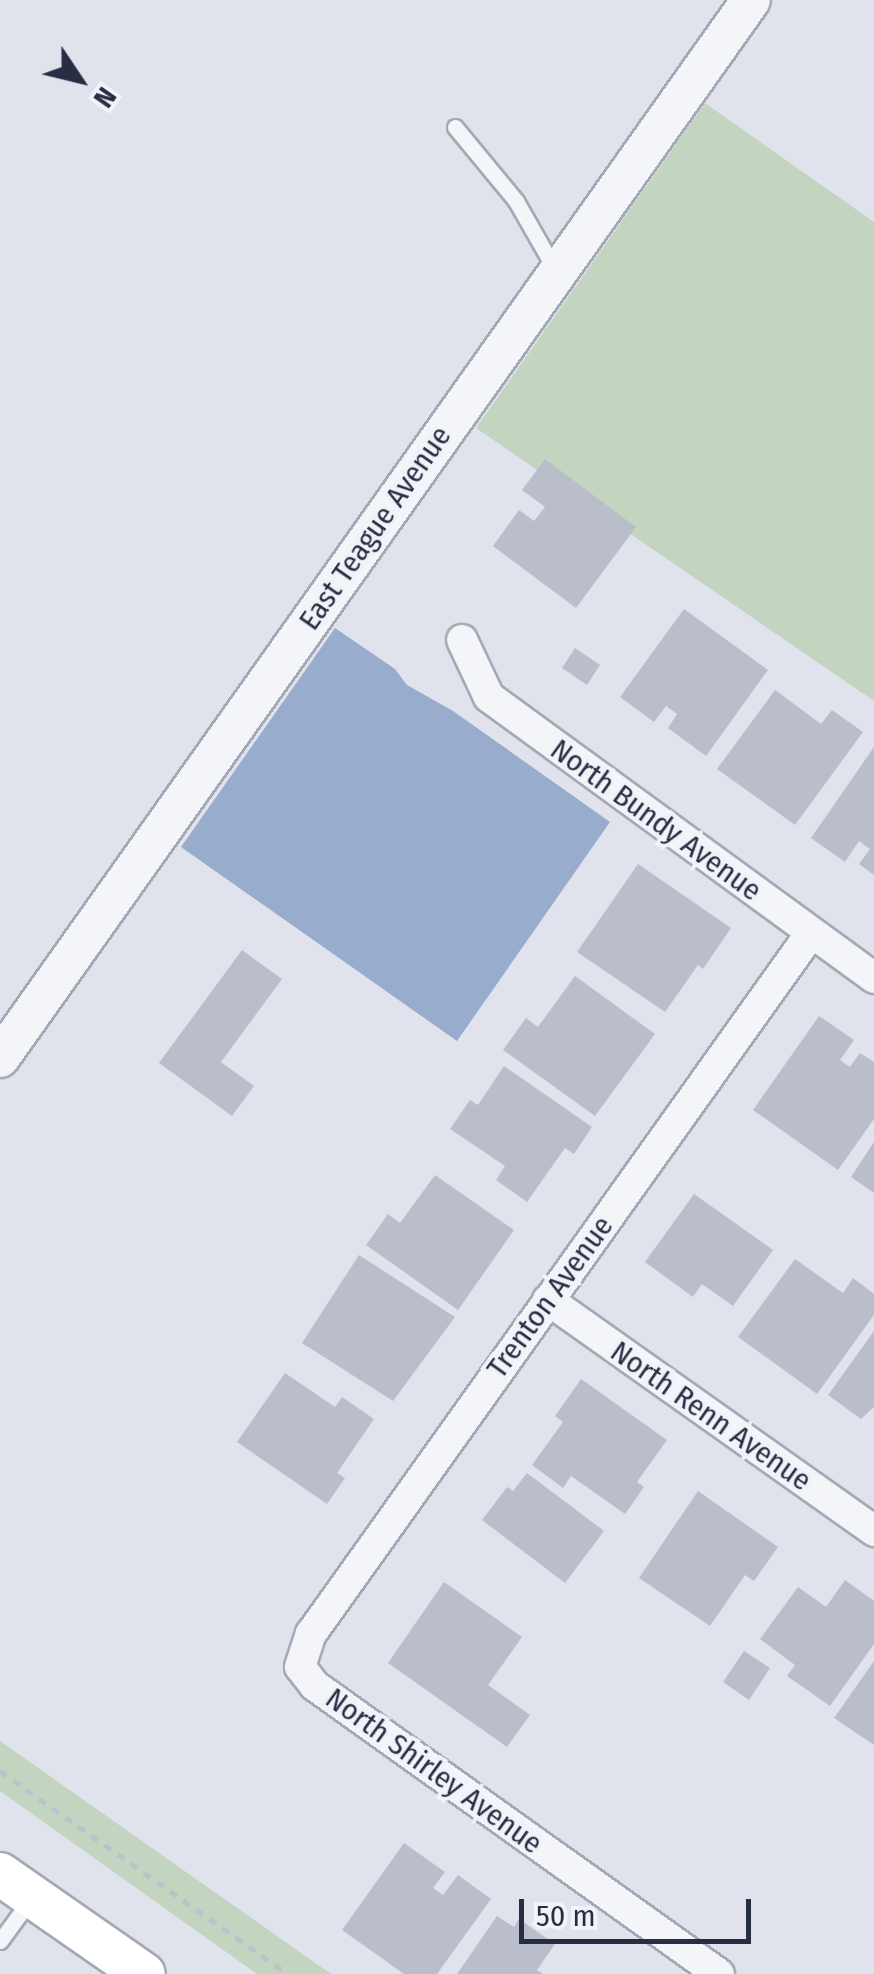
<!DOCTYPE html>
<html>
<head>
<meta charset="utf-8">
<style>
	body { margin:0 }
	#map { position:relative; width:874px; height:1974px; overflow:hidden; background:#e0e3eb; font-family:"Fira Sans Condensed",sans-serif }
	div>[style] { position:absolute }
	[style*='--x'] { left:calc(var(--x)*1px); top:calc(var(--y)*1px); width:calc(var(--w)*1px); rotate:calc(var(--a)*1deg) }
	.green>* { inset:0; background:#c3d5c1 }
	.water>* { inset:0; background:#98acce }
	.building>* { inset:0; background:#babecb }
	.path>* { height:5px; margin-top:-2.5px; transform-origin:0; background:repeating-linear-gradient(90deg,#bfc1c9 0 8px,transparent 0 16px) }
	.roads { filter:drop-shadow(2px 0 #a5a9b6) drop-shadow(-2px 0 #a5a9b6) drop-shadow(0 2px #a5a9b6) drop-shadow(0 -2px #a5a9b6) }
	.service>* { height:15px; margin:-7.5px; padding:0 7.5px; transform-origin:7.5px; border-radius:7.5px; background:#f4f5f8 }
	.minor>* { height:30px; margin:-15px; padding:0 15px; transform-origin:15px; border-radius:15px; background:#f4f5f8 }
	.tertiary>* { height:38px; margin:-19px; padding:0 19px; transform-origin:19px; border-radius:19px; background:#f4f5f8 }
	.secondary>* { height:42px; margin:-21px; padding:0 21px; transform-origin:21px; border-radius:21px; background:#fff }
	span { translate:-50% -50%; white-space:nowrap; text-align:center; line-height:1.15; -webkit-text-stroke:8px #f0f3f8; paint-order:stroke }
	.street-label { font-size:30px; color:#272e44 }
	.north { position:absolute; left:30px; top:30px; width:100px; height:100px; -webkit-text-stroke:8px #f0f3f8; paint-order:stroke; rotate:125deg; font-size:28px; font-weight:700; line-height:40px; text-align:center; color:#272e44 }
	.north::after { content:''; display:block; margin:auto; width:35px; height:45px; background:#272e44; clip-path:polygon(50% 0,100% 100%,50% 72%,0 100%) }
	.scale { position:absolute; left:519px; top:1899px; width:232px; height:45px; box-sizing:border-box; border:5px solid #272e44; border-top:0; padding-left:12px; font-size:30px; line-height:35px; white-space:nowrap; color:#272e44; -webkit-text-stroke:8px #f0f3f8; paint-order:stroke }
</style>
</head>
<body>
<div id="map">
	<div class="green">
		<div style="clip-path:polygon(705px 103px,874px 222px,874px 701px,476px 428px)"></div>
		<div style="clip-path:polygon(0 1741px,331px 1974px,257px 1974px,0 1791px)"></div>
	</div>
	<div class="water">
		<div style="clip-path:polygon(335px 628px,395px 669px,407px 685px,453px 711px,610px 822px,457px 1041px,181px 847px)"></div>
	</div>
	<div class="building">
		<div style="clip-path:polygon(545px 459px,636px 527px,576px 608px,493px 546px,519px 510px,534px 521px,545px 507px,522px 490px)"></div>
		<div style="clip-path:polygon(684px 609px,768px 670px,706px 756px,668px 728px,677px 714px,666px 706px,654px 722px,620px 697px)"></div>
		<div style="clip-path:polygon(575px 648px,600px 665px,587px 685px,562px 668px)"></div>
		<div style="clip-path:polygon(775px 690px,821px 724px,832px 710px,863px 732px,795px 825px,717px 769px)"></div>
		<div style="clip-path:polygon(874px 747px,874px 875px,859px 864px,870px 849px,859px 841px,845px 862px,811px 838px)"></div>
		<div style="clip-path:polygon(638px 864px,731px 928px,703px 969px,698px 965px,665px 1012px,577px 952px)"></div>
		<div style="clip-path:polygon(242px 950px,282px 979px,221px 1062px,254px 1086px,232px 1116px,159px 1063px)"></div>
		<div style="clip-path:polygon(575px 976px,655px 1034px,595px 1116px,503px 1050px,526px 1018px,538px 1027px)"></div>
		<div style="clip-path:polygon(819px 1016px,854px 1040px,840px 1060px,850px 1067px,860px 1053px,874px 1062px,874px 1119px,838px 1170px,753px 1110px)"></div>
		<div style="clip-path:polygon(504px 1066px,592px 1127px,574px 1154px,565px 1148px,527px 1202px,496px 1180px,505px 1166px,450px 1129px,470px 1100px,478px 1105px)"></div>
		<div style="clip-path:polygon(874px 1142px,874px 1193px,851px 1177px)"></div>
		<div style="clip-path:polygon(435px 1175px,514px 1230px,458px 1310px,366px 1245px,388px 1214px,400px 1223px)"></div>
		<div style="clip-path:polygon(694px 1194px,773px 1250px,733px 1306px,702px 1284px,693px 1297px,645px 1262px)"></div>
		<div style="clip-path:polygon(359px 1255px,455px 1317px,393px 1401px,302px 1343px)"></div>
		<div style="clip-path:polygon(795px 1259px,843px 1293px,853px 1278px,874px 1294px,874px 1315px,817px 1394px,738px 1337px)"></div>
		<div style="clip-path:polygon(874px 1331px,874px 1407px,861px 1419px,828px 1395px)"></div>
		<div style="clip-path:polygon(285px 1373px,335px 1407px,342px 1397px,374px 1419px,337px 1473px,345px 1478px,327px 1504px,237px 1442px)"></div>
		<div style="clip-path:polygon(581px 1379px,667px 1440px,637px 1482px,644px 1487px,625px 1514px,571px 1476px,563px 1488px,532px 1465px,563px 1422px,555px 1416px)"></div>
		<div style="clip-path:polygon(527px 1473px,604px 1531px,565px 1583px,482px 1520px,507px 1487px,513px 1491px)"></div>
		<div style="clip-path:polygon(698px 1491px,778px 1547px,754px 1581px,745px 1575px,710px 1626px,639px 1578px)"></div>
		<div style="clip-path:polygon(845px 1580px,874px 1601px,874px 1644px,830px 1706px,787px 1676px,795px 1665px,760px 1639px,798px 1587px,826px 1607px)"></div>
		<div style="clip-path:polygon(444px 1582px,522px 1637px,488px 1685px,530px 1715px,507px 1747px,388px 1663px)"></div>
		<div style="clip-path:polygon(744px 1651px,770px 1668px,749px 1700px,723px 1682px)"></div>
		<div style="clip-path:polygon(874px 1661px,874px 1745px,834px 1718px)"></div>
		<div style="clip-path:polygon(404px 1843px,445px 1872px,433px 1888px,443px 1895px,458px 1875px,491px 1899px,437px 1974px,404px 1974px,342px 1930px)"></div>
		<div style="clip-path:polygon(497px 1916px,514px 1927px,519px 1919px,555px 1944px,537px 1970px,543px 1974px,457px 1974px)"></div>
	</div>
	<div class="path">
		<div style="--x:0;--y:1771;--w:352;--a:35.2"></div>
	</div>
	<div class="roads">
		<div class="service">
			<div style="--x:455;--y:127;--w:96;--a:50.5"></div>
			<div style="--x:516;--y:201;--w:81;--a:60.3"></div>
			<div style="--x:0;--y:1941;--w:51;--a:-53.8"></div>
		</div>
		<div class="minor">
			<div style="--x:462;--y:640;--w:63;--a:64.7"></div>
			<div style="--x:489;--y:697;--w:477;--a:36.1"></div>
			<div style="--x:548;--y:1300;--w:400;--a:35.3"></div>
			<div style="--x:719;--y:1974;--w:496;--a:-144.5"></div>
			<div style="--x:315;--y:1686;--w:24;--a:-128"></div>
			<div style="--x:300;--y:1667;--w:35;--a:-72"></div>
			<div style="--x:311;--y:1634;--w:861;--a:-54.5"></div>
		</div>
		<div class="tertiary">
			<div style="--x:0;--y:1058;--w:1297;--a:-54.63"></div>
		</div>
		<div class="secondary">
			<div style="--x:0;--y:1874;--w:175;--a:34.8"></div>
		</div>
	</div>
	<div class="street-label">
		<span style="left:375px;top:528px;rotate:-55deg">East Teague Avenue</span>
		<span style="left:656px;top:820px;rotate:36deg">North Bundy Avenue</span>
		<span style="left:550px;top:1297px;rotate:-54deg">Trenton Avenue</span>
		<span style="left:711px;top:1416px;rotate:35deg">North Renn Avenue</span>
		<span style="left:434px;top:1771px;rotate:36deg">North Shirley Avenue</span>
	</div>
	<div class="north">N</div>
	<div class="scale">50 m</div>
</div>
</body>
</html>
